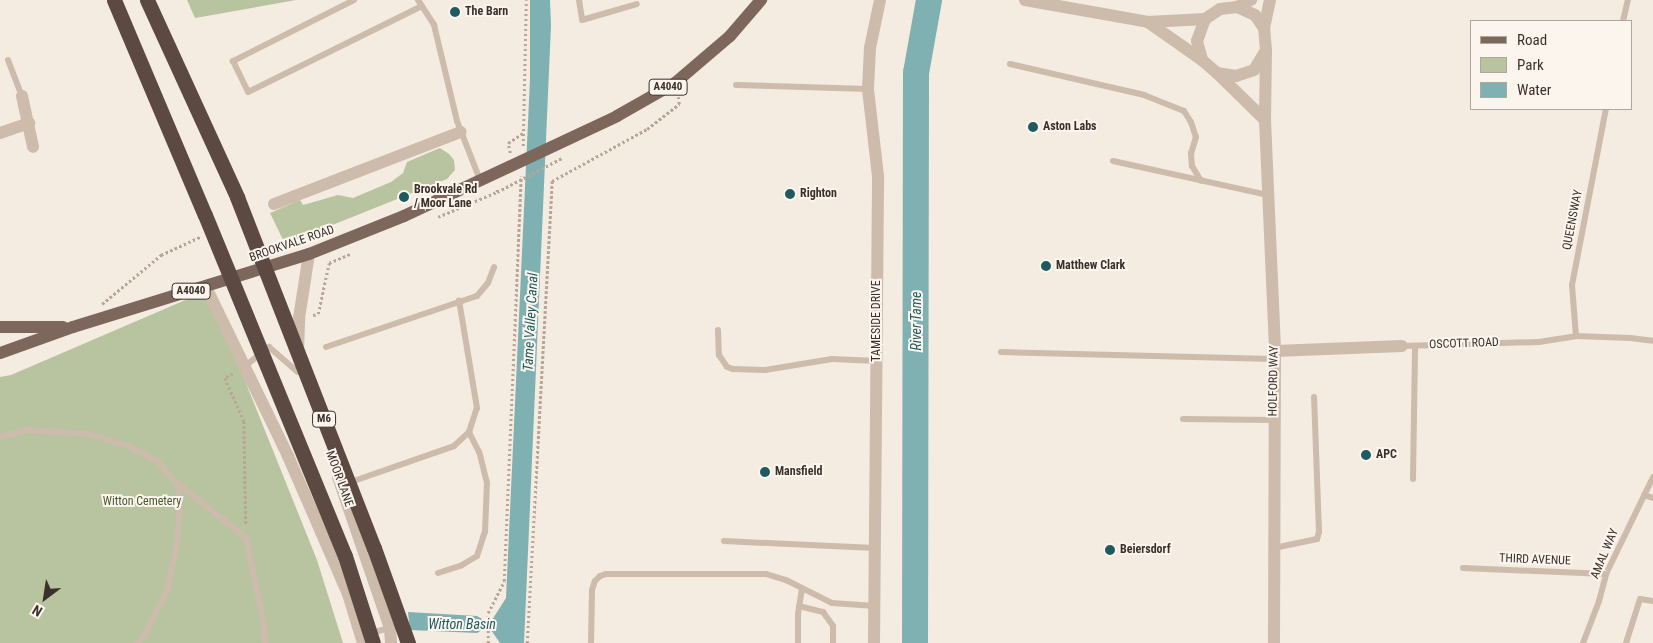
<!DOCTYPE html>
<html>
<head>
<meta charset="utf-8">
<style>
	body { margin:0 }
	#map { position:relative; width:1653px; height:643px; overflow:hidden; background:#f4ebe1; font-family:"Roboto Condensed",sans-serif }
	div>[style] { position:absolute }
	[style*='--x'] { left:calc(var(--x)*1px); top:calc(var(--y)*1px); width:calc(var(--w)*1px); rotate:calc(var(--a)*1deg) }
	.green>* { inset:0; background:#b8c4a0 }
	.water>* { inset:0; background:#7fb0b2 }
	.river>* { height:26px; margin:-13px; padding:0 13px; transform-origin:13px; border-radius:13px; background:#7fb0b2 }
	.path>* { height:2.5px; margin-top:-1.25px; transform-origin:0; background:repeating-linear-gradient(90deg,#b9a596 0 2.5px,transparent 0 5px) }
	.service>* { height:6px; margin:-3px; padding:0 3px; transform-origin:3px; border-radius:3px; background:#cdbbac }
	.minor>* { height:12px; margin:-6px; padding:0 6px; transform-origin:6px; border-radius:6px; background:#cdbbac }
	.primary>* { height:12px; margin:-6px; padding:0 6px; transform-origin:6px; border-radius:6px; background:#7d675c }
	.motorway>* { height:15px; margin:-7.5px; padding:0 7.5px; transform-origin:7.5px; border-radius:7.5px; background:#5c4a42 }
	.dots>* { width:14px; height:14px; translate:-50% -50%; box-sizing:border-box; border:2px solid #fbf5ee; border-radius:50% }
	span { translate:-50% -50%; white-space:nowrap; text-align:center; line-height:1.15; -webkit-text-stroke:4px #fbf5ee; paint-order:stroke }
	.shield-label span { padding:1px 4px; background:#fbf5ee; border:1px solid; border-radius:4px; -webkit-text-stroke-width:0 }
	.shield-label { font-size:11px; color:#3b302b; font-weight:700 }
	.poi-label { font-size:12px; color:#3b302b; font-weight:700 }
	.left { translate:0 -50%; text-align:left }
	.street-label { font-size:12px; color:#3b302b }
	.park-label { font-size:12px; color:#4a5a2e }
	.water-label { font-size:14px; color:#1f5a5e; font-style:italic }
	.legend { position:absolute; left:1470px; top:20px; width:162px; height:90px; box-sizing:border-box; background:#fbf5ee; border:1px solid #aea6a0; margin:0; padding:6px 9px; list-style:none; font-size:15px; color:#3b302b }
	.legend li { display:flex; align-items:center; gap:10px; height:25px }
	.legend b { width:25px; border:1px solid #aea6a0 }
	.north { position:absolute; left:20px; top:573px; width:50px; height:50px; -webkit-text-stroke:4px #fbf5ee; paint-order:stroke; rotate:211deg; font-size:14px; font-weight:700; line-height:20px; text-align:center; color:#3b302b }
	.north::after { content:''; display:block; margin:auto; width:18px; height:22px; background:#3b302b; clip-path:polygon(50% 0,100% 100%,50% 72%,0 100%) }
</style>
</head>
<body>
<div id="map">
	<div class="green">
		<div style="clip-path:polygon(187px 0,296px 0,195px 18px)"></div>
		<div style="clip-path:polygon(440px 148px,449px 154px,454px 160px,455px 170px,447px 179px,285px 244px,270px 213px,300px 200px,303px 205px,338px 195px,353px 198px,391px 182px,403px 173px,407px 162px)"></div>
		<div style="clip-path:polygon(204px 292px,229px 341px,317px 560px,343px 643px,0 643px,0 377px,11px 375px)"></div>
	</div>
	<div class="water">
		<div style="clip-path:polygon(530px 0,550px 0,551px 25px,524px 643px,500px 643px,491px 630px,484px 629px,477px 633px,410px 630px,408px 612px,477px 616px,484px 620px,492px 620px,506px 598px,530px 79px)"></div>
	</div>
	<div class="river">
		<div style="--x:915;--y:643;--w:570;--a:-89.9"></div>
		<div style="--x:916;--y:73;--w:74;--a:-79.9"></div>
	</div>
	<div class="path">
		<div style="--x:523;--y:146;--w:146;--a:-88.8"></div>
		<div style="--x:510;--y:153;--w:10;--a:-101"></div>
		<div style="--x:508;--y:143;--w:18;--a:-34"></div>
		<div style="--x:497;--y:192;--w:73;--a:-27.6"></div>
		<div style="--x:438;--y:217;--w:64;--a:-23"></div>
		<div style="--x:497;--y:192;--w:5;--a:-90"></div>
		<div style="--x:102;--y:304;--w:77;--a:-39.7"></div>
		<div style="--x:161;--y:255;--w:43;--a:-24.8"></div>
		<div style="--x:313;--y:315;--w:5;--a:-11"></div>
		<div style="--x:318;--y:314;--w:52;--a:-77.8"></div>
		<div style="--x:329;--y:263;--w:23;--a:-23"></div>
		<div style="--x:233;--y:374;--w:9;--a:153"></div>
		<div style="--x:225;--y:378;--w:47;--a:66.2"></div>
		<div style="--x:244;--y:421;--w:103;--a:88.9"></div>
		<div style="--x:488;--y:643;--w:30;--a:-90"></div>
		<div style="--x:488;--y:613;--w:36;--a:-63"></div>
		<div style="--x:504;--y:581;--w:405;--a:-87.6"></div>
		<div style="--x:527;--y:643;--w:463;--a:-86.9"></div>
		<div style="--x:552;--y:181;--w:108;--a:-28.7"></div>
		<div style="--x:647;--y:129;--w:41;--a:-38"></div>
		<div style="--x:679;--y:104;--w:7;--a:-98"></div>
	</div>
	<div class="service">
		<div style="--x:354;--y:0;--w:136;--a:153.2"></div>
		<div style="--x:233;--y:61;--w:34;--a:64"></div>
		<div style="--x:248;--y:92;--w:194;--a:-26.3"></div>
		<div style="--x:418;--y:0;--w:30;--a:57"></div>
		<div style="--x:434;--y:25;--w:99;--a:76.5"></div>
		<div style="--x:457;--y:121;--w:63;--a:68.7"></div>
		<div style="--x:579;--y:0;--w:20;--a:81"></div>
		<div style="--x:582;--y:20;--w:57;--a:-16.2"></div>
		<div style="--x:1623;--y:21;--w:22;--a:-77"></div>
		<div style="--x:8;--y:60;--w:39;--a:69"></div>
		<div style="--x:1010;--y:64;--w:138;--a:13"></div>
		<div style="--x:1144;--y:95;--w:43;--a:21.8"></div>
		<div style="--x:1184;--y:111;--w:13;--a:58"></div>
		<div style="--x:1191;--y:122;--w:16;--a:72"></div>
		<div style="--x:1196;--y:137;--w:17;--a:107"></div>
		<div style="--x:1191;--y:153;--w:13;--a:86"></div>
		<div style="--x:1192;--y:166;--w:17;--a:59"></div>
		<div style="--x:736;--y:85;--w:132;--a:1.7"></div>
		<div style="--x:1113;--y:161;--w:159;--a:12.4"></div>
		<div style="--x:718;--y:330;--w:25;--a:88"></div>
		<div style="--x:719;--y:355;--w:14;--a:56"></div>
		<div style="--x:727;--y:367;--w:6;--a:18"></div>
		<div style="--x:733;--y:369;--w:32;--a:2"></div>
		<div style="--x:765;--y:370;--w:68;--a:-9.3"></div>
		<div style="--x:832;--y:359;--w:45;--a:2.5"></div>
		<div style="--x:1576;--y:336;--w:51;--a:-94.5"></div>
		<div style="--x:1572;--y:285;--w:179;--a:-79.1"></div>
		<div style="--x:1402;--y:346;--w:137;--a:-1.7"></div>
		<div style="--x:1539;--y:342;--w:37;--a:-9"></div>
		<div style="--x:1576;--y:336;--w:54;--a:2.1"></div>
		<div style="--x:1630;--y:338;--w:23;--a:7"></div>
		<div style="--x:326;--y:347;--w:159;--a:-18.7"></div>
		<div style="--x:477;--y:296;--w:17;--a:-50"></div>
		<div style="--x:488;--y:283;--w:17;--a:-69"></div>
		<div style="--x:1001;--y:352;--w:273;--a:1.5"></div>
		<div style="--x:245;--y:366;--w:31;--a:-38"></div>
		<div style="--x:269;--y:347;--w:38;--a:41"></div>
		<div style="--x:1183;--y:419;--w:90;--a:0.6"></div>
		<div style="--x:0;--y:437;--w:28;--a:-15"></div>
		<div style="--x:27;--y:430;--w:61;--a:3.8"></div>
		<div style="--x:88;--y:434;--w:42;--a:16.7"></div>
		<div style="--x:128;--y:446;--w:31;--a:27"></div>
		<div style="--x:156;--y:460;--w:31;--a:48"></div>
		<div style="--x:177;--y:483;--w:88;--a:38.6"></div>
		<div style="--x:246;--y:538;--w:89;--a:78.3"></div>
		<div style="--x:264;--y:625;--w:18;--a:87"></div>
		<div style="--x:1413;--y:479;--w:133;--a:-89.1"></div>
		<div style="--x:348;--y:483;--w:112;--a:-19.2"></div>
		<div style="--x:454;--y:446;--w:21;--a:-43"></div>
		<div style="--x:469;--y:432;--w:25;--a:-72"></div>
		<div style="--x:477;--y:408;--w:109;--a:-99.5"></div>
		<div style="--x:1644;--y:495;--w:9;--a:18"></div>
		<div style="--x:724;--y:541;--w:151;--a:2.7"></div>
		<div style="--x:1274;--y:548;--w:44;--a:-11.8"></div>
		<div style="--x:1317;--y:539;--w:7;--a:-74"></div>
		<div style="--x:1319;--y:532;--w:135;--a:-92.1"></div>
		<div style="--x:1463;--y:568;--w:143;--a:2.4"></div>
		<div style="--x:438;--y:573;--w:25;--a:-18"></div>
		<div style="--x:462;--y:565;--w:17;--a:-31"></div>
		<div style="--x:477;--y:556;--w:25;--a:-72"></div>
		<div style="--x:485;--y:532;--w:49;--a:-87.7"></div>
		<div style="--x:487;--y:483;--w:32;--a:-104"></div>
		<div style="--x:479;--y:452;--w:22;--a:-117"></div>
		<div style="--x:799;--y:606;--w:25;--a:14"></div>
		<div style="--x:823;--y:612;--w:17;--a:54"></div>
		<div style="--x:833;--y:626;--w:17;--a:90"></div>
		<div style="--x:370;--y:633;--w:21;--a:-14"></div>
		<div style="--x:138;--y:643;--w:9;--a:-49"></div>
		<div style="--x:144;--y:636;--w:51;--a:-63.4"></div>
		<div style="--x:167;--y:590;--w:47;--a:-77.7"></div>
		<div style="--x:177;--y:544;--w:43;--a:-86"></div>
		<div style="--x:180;--y:501;--w:18;--a:-99"></div>
		<div style="--x:591;--y:643;--w:53;--a:-88.9"></div>
		<div style="--x:592;--y:590;--w:9;--a:-72"></div>
		<div style="--x:595;--y:581;--w:7;--a:-45"></div>
		<div style="--x:600;--y:576;--w:6;--a:-18"></div>
		<div style="--x:606;--y:574;--w:160;--a:0"></div>
		<div style="--x:766;--y:574;--w:21;--a:17"></div>
		<div style="--x:786;--y:580;--w:51;--a:26.6"></div>
		<div style="--x:832;--y:603;--w:43;--a:4"></div>
		<div style="--x:798;--y:643;--w:29;--a:-90"></div>
		<div style="--x:798;--y:614;--w:25;--a:-81"></div>
		<div style="--x:1583;--y:643;--w:45;--a:-69.1"></div>
		<div style="--x:1599;--y:601;--w:28;--a:-75"></div>
		<div style="--x:1606;--y:574;--w:108;--a:-64.1"></div>
		<div style="--x:1626;--y:643;--w:46;--a:-72.3"></div>
		<div style="--x:1640;--y:599;--w:13;--a:9"></div>
	</div>
	<div class="minor">
		<div style="--x:1025;--y:0;--w:125;--a:10.1"></div>
		<div style="--x:1237;--y:7;--w:16;--a:-27"></div>
		<div style="--x:1264;--y:28;--w:29;--a:-78"></div>
		<div style="--x:1202;--y:60;--w:66;--a:-144.9"></div>
		<div style="--x:1148;--y:22;--w:57;--a:-3"></div>
		<div style="--x:1217;--y:73;--w:67;--a:44.4"></div>
		<div style="--x:1265;--y:120;--w:70;--a:-89.2"></div>
		<div style="--x:1266;--y:50;--w:22;--a:-95"></div>
		<div style="--x:1264;--y:28;--w:16;--a:-125"></div>
		<div style="--x:1255;--y:15;--w:20;--a:-156"></div>
		<div style="--x:1237;--y:7;--w:17;--a:173"></div>
		<div style="--x:1220;--y:9;--w:18;--a:146"></div>
		<div style="--x:1205;--y:19;--w:23;--a:110"></div>
		<div style="--x:1197;--y:41;--w:20;--a:75"></div>
		<div style="--x:1202;--y:60;--w:20;--a:41"></div>
		<div style="--x:1217;--y:73;--w:19;--a:9"></div>
		<div style="--x:1236;--y:76;--w:19;--a:-18"></div>
		<div style="--x:1254;--y:70;--w:23;--a:-59"></div>
		<div style="--x:22;--y:96;--w:52;--a:77.8"></div>
		<div style="--x:1265;--y:120;--w:231;--a:87.5"></div>
		<div style="--x:1275;--y:351;--w:292;--a:90.2"></div>
		<div style="--x:0;--y:133;--w:31;--a:-19"></div>
		<div style="--x:274;--y:204;--w:200;--a:-21.1"></div>
		<div style="--x:206;--y:287;--w:188;--a:64.1"></div>
		<div style="--x:288;--y:456;--w:150;--a:66.5"></div>
		<div style="--x:348;--y:594;--w:51;--a:73"></div>
		<div style="--x:1275;--y:351;--w:127;--a:-2.3"></div>
		<div style="--x:298;--y:352;--w:34;--a:-88"></div>
		<div style="--x:299;--y:318;--w:65;--a:-81.1"></div>
		<div style="--x:338;--y:477;--w:160;--a:71"></div>
		<div style="--x:390;--y:628;--w:15;--a:86"></div>
		<div style="--x:874;--y:643;--w:467;--a:-89.5"></div>
		<div style="--x:878;--y:176;--w:88;--a:-96.6"></div>
		<div style="--x:868;--y:89;--w:41;--a:-87.2"></div>
		<div style="--x:870;--y:48;--w:49;--a:-78.2"></div>
	</div>
	<div class="primary">
		<div style="--x:0;--y:327;--w:63;--a:0"></div>
		<div style="--x:0;--y:353;--w:77;--a:-19.6"></div>
		<div style="--x:73;--y:327;--w:247;--a:-17.2"></div>
		<div style="--x:309;--y:254;--w:102;--a:-21.8"></div>
		<div style="--x:404;--y:216;--w:235;--a:-25.1"></div>
		<div style="--x:617;--y:116;--w:67;--a:-29.6"></div>
		<div style="--x:675;--y:83;--w:72;--a:-40.5"></div>
		<div style="--x:730;--y:36;--w:48;--a:-49.3"></div>
	</div>
	<div class="motorway">
		<div style="--x:114;--y:0;--w:233;--a:67.1"></div>
		<div style="--x:205;--y:215;--w:369;--a:67.7"></div>
		<div style="--x:345;--y:556;--w:91;--a:72.2"></div>
		<div style="--x:147;--y:0;--w:217;--a:65.4"></div>
		<div style="--x:237;--y:197;--w:377;--a:68.7"></div>
		<div style="--x:374;--y:548;--w:101;--a:70.3"></div>
	</div>
	<div class="dots">
		<div style="left:455px;top:12px;background:#1f5a5e"></div>
		<div style="left:1033px;top:127px;background:#1f5a5e"></div>
		<div style="left:790px;top:194px;background:#1f5a5e"></div>
		<div style="left:404px;top:197px;background:#1f5a5e"></div>
		<div style="left:1046px;top:266px;background:#1f5a5e"></div>
		<div style="left:1366px;top:455px;background:#1f5a5e"></div>
		<div style="left:765px;top:472px;background:#1f5a5e"></div>
		<div style="left:1110px;top:550px;background:#1f5a5e"></div>
	</div>
	<div class="shield-label">
		<span style="left:668px;top:87px">A4040</span>
		<span style="left:191px;top:291px">A4040</span>
		<span style="left:324px;top:419px">M6</span>
	</div>
	<div class="poi-label">
		<span class="left" style="left:465px;top:12px">The Barn</span>
		<span class="left" style="left:1043px;top:127px">Aston Labs</span>
		<span class="left" style="left:414px;top:197px">Brookvale Rd<br>/ Moor Lane</span>
		<span class="left" style="left:800px;top:194px">Righton</span>
		<span class="left" style="left:1056px;top:266px">Matthew Clark</span>
		<span class="left" style="left:1376px;top:455px">APC</span>
		<span class="left" style="left:775px;top:472px">Mansfield</span>
		<span class="left" style="left:1120px;top:550px">Beiersdorf</span>
	</div>
	<div class="street-label">
		<span style="left:1573px;top:220px;rotate:-79deg">QUEENSWAY</span>
		<span style="left:292px;top:244px;rotate:-19deg">BROOKVALE ROAD</span>
		<span style="left:877px;top:321px;rotate:-90deg">TAMESIDE DRIVE</span>
		<span style="left:1464px;top:344px;rotate:-2deg">OSCOTT ROAD</span>
		<span style="left:1274px;top:381px;rotate:-89deg">HOLFORD WAY</span>
		<span style="left:339px;top:479px;rotate:70deg">MOOR LANE</span>
		<span style="left:1605px;top:554px;rotate:-67deg">AMAL WAY</span>
		<span style="left:1535px;top:560px;rotate:2deg">THIRD AVENUE</span>
	</div>
	<div class="park-label">
		<span style="left:142px;top:502px">Witton Cemetery</span>
	</div>
	<div class="water-label">
		<span style="left:916px;top:321px;rotate:-90deg">River Tame</span>
		<span style="left:530px;top:322px;rotate:-87deg">Tame Valley Canal</span>
		<span style="left:462px;top:624px">Witton Basin</span>
	</div>
	<ul class="legend">
	<li><b style="height:6px;background:#7d675c"></b>Road</li>
	<li><b style="height:14px;background:#b8c4a0"></b>Park</li>
	<li><b style="height:14px;background:#7fb0b2"></b>Water</li>
	</ul>
	<div class="north">N</div>
</div>
</body>
</html>
